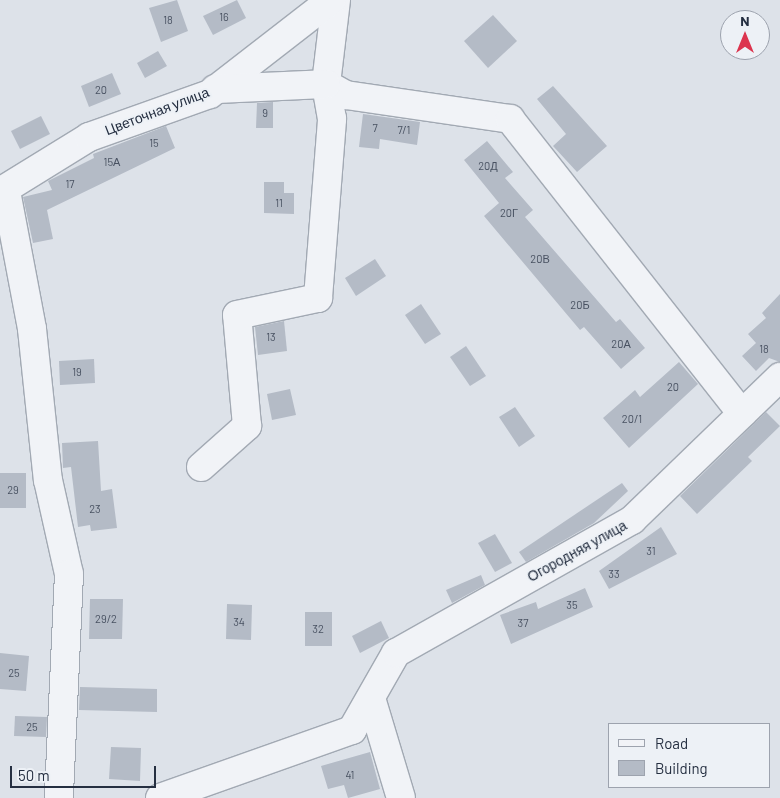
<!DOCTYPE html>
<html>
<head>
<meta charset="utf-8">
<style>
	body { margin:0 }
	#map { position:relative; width:780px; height:798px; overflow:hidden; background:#dde2e9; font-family:Barlow,sans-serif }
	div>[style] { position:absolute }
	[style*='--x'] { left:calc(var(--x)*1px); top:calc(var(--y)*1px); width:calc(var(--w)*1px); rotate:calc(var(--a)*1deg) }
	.building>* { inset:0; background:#b4bbc6 }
	.roads { filter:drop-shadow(1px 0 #a2a9b3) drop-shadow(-1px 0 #a2a9b3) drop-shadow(0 1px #a2a9b3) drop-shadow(0 -1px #a2a9b3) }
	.minor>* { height:28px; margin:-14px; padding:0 14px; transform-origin:14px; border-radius:14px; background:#f1f3f7 }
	span { translate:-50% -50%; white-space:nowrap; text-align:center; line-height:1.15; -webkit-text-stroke:4px #edf1f6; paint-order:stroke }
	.number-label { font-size:11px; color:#495262 }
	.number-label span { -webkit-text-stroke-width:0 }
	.street-label { font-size:14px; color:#252f41 }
	.legend { position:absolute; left:608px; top:723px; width:162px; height:65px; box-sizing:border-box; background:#edf1f6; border:1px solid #9da3ae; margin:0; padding:6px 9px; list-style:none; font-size:15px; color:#252f41 }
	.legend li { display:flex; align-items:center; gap:10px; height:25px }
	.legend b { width:25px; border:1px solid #9da3ae }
	.north { position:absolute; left:720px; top:10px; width:50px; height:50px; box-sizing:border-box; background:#edf1f6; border:1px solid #9da3ae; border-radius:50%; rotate:0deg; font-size:14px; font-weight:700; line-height:20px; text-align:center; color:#252f41 }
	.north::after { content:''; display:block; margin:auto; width:18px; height:22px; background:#dc344e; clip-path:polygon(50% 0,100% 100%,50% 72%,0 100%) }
	.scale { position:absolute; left:10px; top:766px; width:146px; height:22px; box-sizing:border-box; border:2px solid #252f41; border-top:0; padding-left:6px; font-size:15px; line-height:18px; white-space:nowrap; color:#252f41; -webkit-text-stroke:4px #edf1f6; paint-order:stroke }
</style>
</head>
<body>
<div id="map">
	<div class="building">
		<div style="clip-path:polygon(177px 0,188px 31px,161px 42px,149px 8px)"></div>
		<div style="clip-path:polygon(237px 0,246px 18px,213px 35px,203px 16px)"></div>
		<div style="clip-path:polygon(493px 15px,517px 41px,488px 68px,464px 41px)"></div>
		<div style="clip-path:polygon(158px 51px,167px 66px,145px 78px,137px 63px)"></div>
		<div style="clip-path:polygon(112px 73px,121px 94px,89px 107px,81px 86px)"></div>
		<div style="clip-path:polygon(553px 86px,607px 146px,577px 172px,553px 146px,566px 134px,537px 99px)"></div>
		<div style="clip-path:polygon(273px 102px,273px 128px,256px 128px,257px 103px)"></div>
		<div style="clip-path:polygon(363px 114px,420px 122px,417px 145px,380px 139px,379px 149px,359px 147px)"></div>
		<div style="clip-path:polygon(41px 116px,50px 134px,20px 149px,11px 131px)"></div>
		<div style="clip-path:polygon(166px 126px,175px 148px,47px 210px,53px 239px,33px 243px,23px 197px,52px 190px,48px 181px,94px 158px,93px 154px)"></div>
		<div style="clip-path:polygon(487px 141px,513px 172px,505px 178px,533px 210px,525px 217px,616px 322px,620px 319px,645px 348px,621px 369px,584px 327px,580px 330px,484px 216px,499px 203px,464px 160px)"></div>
		<div style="clip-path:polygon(264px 182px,284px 182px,284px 193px,294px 193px,294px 214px,264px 213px)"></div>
		<div style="clip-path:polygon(375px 259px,386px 276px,356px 296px,345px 278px)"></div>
		<div style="clip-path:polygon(780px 294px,780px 362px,769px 358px,756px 371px,742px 356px,756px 343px,748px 334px,766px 318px,762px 313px)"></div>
		<div style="clip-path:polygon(421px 304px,441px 334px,425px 344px,405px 315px)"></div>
		<div style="clip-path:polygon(284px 321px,287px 351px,258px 355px,255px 327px)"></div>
		<div style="clip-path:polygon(466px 346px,486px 376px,470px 386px,450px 357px)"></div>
		<div style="clip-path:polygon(94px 359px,95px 383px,60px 385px,59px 361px)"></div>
		<div style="clip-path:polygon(679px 362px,698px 384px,629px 448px,603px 418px,635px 390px,640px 397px)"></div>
		<div style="clip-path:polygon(290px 389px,296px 415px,272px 420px,267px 394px)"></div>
		<div style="clip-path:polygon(515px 407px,535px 436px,519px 447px,499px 417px)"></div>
		<div style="clip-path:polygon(766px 412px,780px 426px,748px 457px,752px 461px,697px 514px,680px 496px)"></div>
		<div style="clip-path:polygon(98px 441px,101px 491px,112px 489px,117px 528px,91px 531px,90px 525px,78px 527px,71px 467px,63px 468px,62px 443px)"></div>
		<div style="clip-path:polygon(0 473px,26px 473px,26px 508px,0 508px)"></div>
		<div style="clip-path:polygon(622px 483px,628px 491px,594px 523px,526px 562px,519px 552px)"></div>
		<div style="clip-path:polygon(661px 527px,677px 554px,609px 589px,599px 571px)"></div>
		<div style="clip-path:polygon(495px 534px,512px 563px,495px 572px,478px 543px)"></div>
		<div style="clip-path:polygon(481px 575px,485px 585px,452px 603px,446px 590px)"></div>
		<div style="clip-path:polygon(585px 588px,593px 607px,511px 644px,500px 615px,536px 602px,538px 609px)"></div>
		<div style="clip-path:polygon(90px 599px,123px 599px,122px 639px,89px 639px)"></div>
		<div style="clip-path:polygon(227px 604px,252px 605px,251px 640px,226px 639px)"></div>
		<div style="clip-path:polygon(305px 612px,332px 612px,332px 646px,305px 646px)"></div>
		<div style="clip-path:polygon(381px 621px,389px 638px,360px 653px,352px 636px)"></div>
		<div style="clip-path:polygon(0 653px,29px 656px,26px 691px,0 689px)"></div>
		<div style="clip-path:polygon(80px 687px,157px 689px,157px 712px,79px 710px)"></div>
		<div style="clip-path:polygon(15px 716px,47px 717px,46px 737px,14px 736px)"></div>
		<div style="clip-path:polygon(111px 747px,141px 748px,140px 781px,109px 779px)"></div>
		<div style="clip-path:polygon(370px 752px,380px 789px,348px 798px,344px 785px,328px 789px,321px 766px)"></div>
	</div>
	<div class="roads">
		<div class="minor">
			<div style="--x:336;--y:0;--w:85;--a:96.8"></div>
			<div style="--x:326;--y:84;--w:23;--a:29"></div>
			<div style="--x:346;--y:95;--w:166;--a:8.3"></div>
			<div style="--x:510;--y:119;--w:375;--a:51.8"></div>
			<div style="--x:6;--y:191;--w:140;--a:79.3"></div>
			<div style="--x:32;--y:329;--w:152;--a:84"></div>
			<div style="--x:48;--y:480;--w:96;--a:77.4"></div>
			<div style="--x:69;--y:574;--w:224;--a:92.6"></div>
			<div style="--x:0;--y:192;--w:105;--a:-31.7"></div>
			<div style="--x:89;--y:137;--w:128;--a:-19.6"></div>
			<div style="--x:210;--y:94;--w:153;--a:-37.8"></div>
			<div style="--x:201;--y:467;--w:62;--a:-41.7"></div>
			<div style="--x:247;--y:426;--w:111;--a:-95.1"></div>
			<div style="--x:237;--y:315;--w:83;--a:-11.9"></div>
			<div style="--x:318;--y:298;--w:180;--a:-85.5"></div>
			<div style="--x:332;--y:119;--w:36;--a:-100"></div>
			<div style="--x:326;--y:84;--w:111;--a:177.4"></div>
			<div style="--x:371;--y:698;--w:104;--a:73.3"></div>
			<div style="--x:160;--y:798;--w:204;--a:-19.5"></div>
			<div style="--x:352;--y:730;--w:89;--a:-60.3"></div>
			<div style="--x:396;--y:653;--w:271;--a:-29.4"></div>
			<div style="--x:632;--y:520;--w:206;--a:-44"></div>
		</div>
	</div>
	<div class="number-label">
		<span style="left:224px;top:17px">16</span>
		<span style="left:168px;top:20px">18</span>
		<span style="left:101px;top:90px">20</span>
		<span style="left:265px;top:113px">9</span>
		<span style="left:375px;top:128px">7</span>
		<span style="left:404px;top:130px">7/1</span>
		<span style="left:154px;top:143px">15</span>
		<span style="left:112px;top:162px">15А</span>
		<span style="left:488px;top:166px">20Д</span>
		<span style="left:70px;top:184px">17</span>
		<span style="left:279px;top:203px">11</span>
		<span style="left:509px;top:213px">20Г</span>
		<span style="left:540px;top:259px">20В</span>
		<span style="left:580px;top:305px">20Б</span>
		<span style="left:271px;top:337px">13</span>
		<span style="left:621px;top:344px">20А</span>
		<span style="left:764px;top:349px">18</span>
		<span style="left:77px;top:372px">19</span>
		<span style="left:673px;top:387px">20</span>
		<span style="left:632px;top:419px">20/1</span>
		<span style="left:13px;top:490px">29</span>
		<span style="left:95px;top:509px">23</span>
		<span style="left:651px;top:551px">31</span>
		<span style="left:614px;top:574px">33</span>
		<span style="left:572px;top:605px">35</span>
		<span style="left:106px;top:619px">29/2</span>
		<span style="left:239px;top:622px">34</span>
		<span style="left:523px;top:623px">37</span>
		<span style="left:318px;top:629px">32</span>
		<span style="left:14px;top:673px">25</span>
		<span style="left:32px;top:727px">25</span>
		<span style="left:350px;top:775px">41</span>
	</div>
	<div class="street-label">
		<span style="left:157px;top:111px;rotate:-21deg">Цветочная улица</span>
		<span style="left:577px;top:551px;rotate:-29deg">Огородняя улица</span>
	</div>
	<ul class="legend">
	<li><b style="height:6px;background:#f1f3f7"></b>Road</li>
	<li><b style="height:14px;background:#b4bbc6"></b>Building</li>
	</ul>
	<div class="north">N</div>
	<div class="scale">50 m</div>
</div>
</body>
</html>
